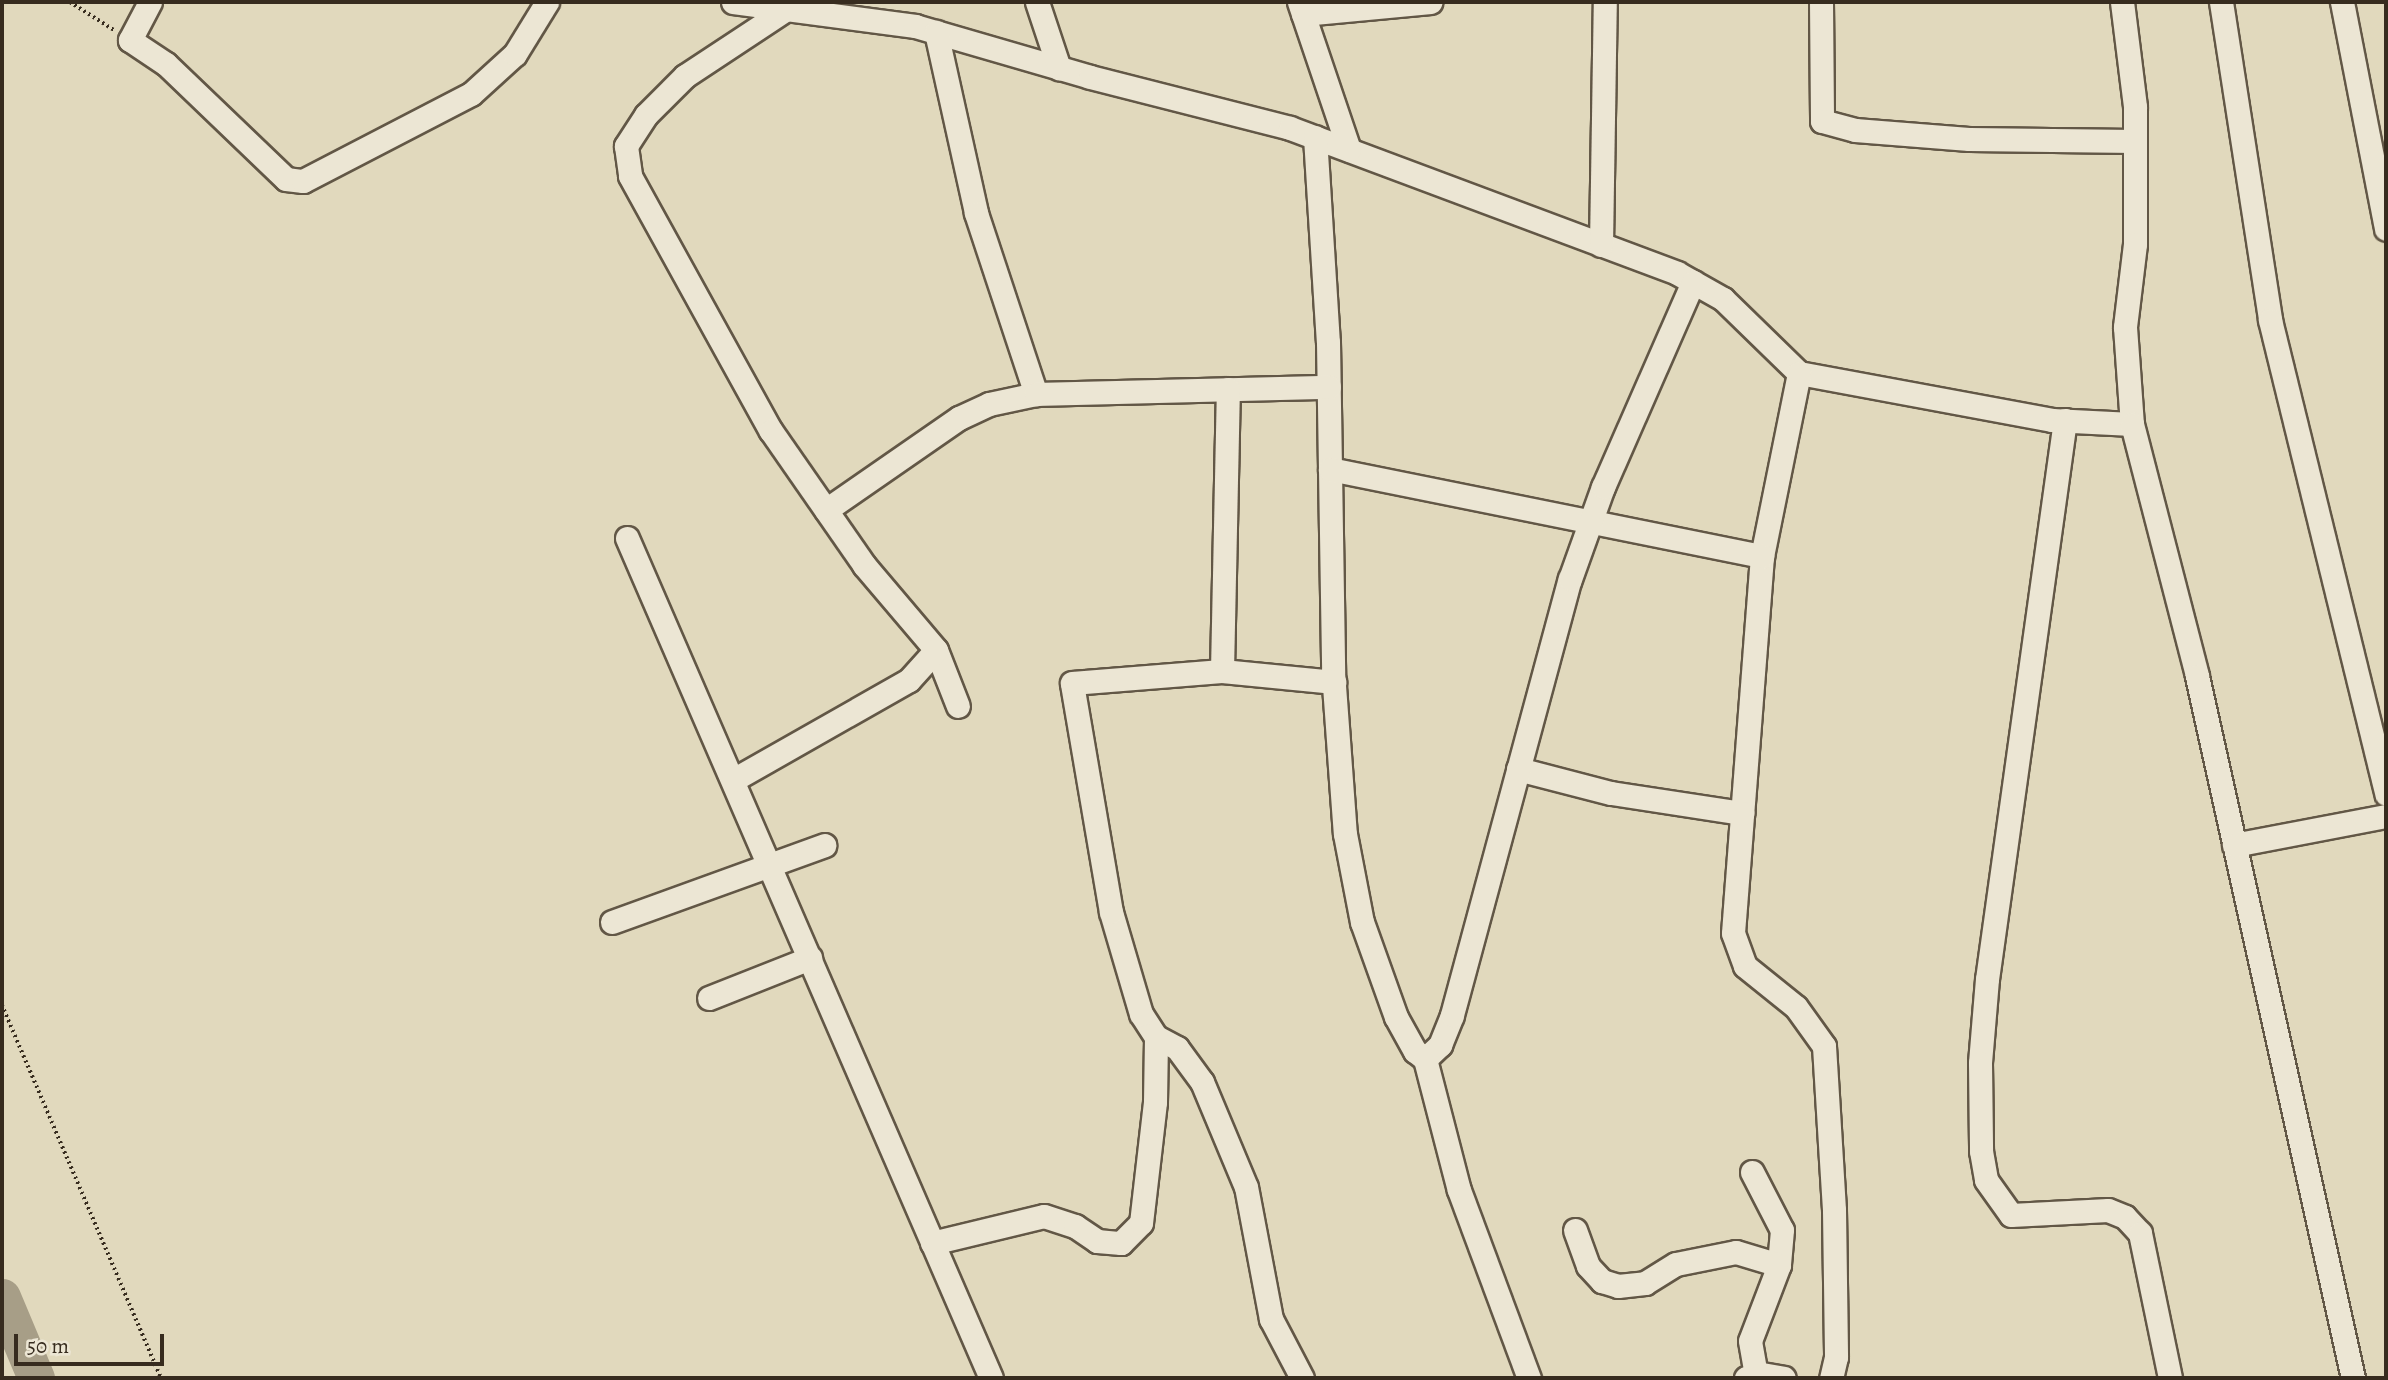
<!DOCTYPE html>
<html>
<head>
<meta charset="utf-8">
<style>
	body { margin:0 }
	#map { position:relative; width:2388px; height:1380px; overflow:hidden; background:#e1d9bd; font-family:Alegreya,serif }
	div>[style] { position:absolute }
	[style*='--x'] { left:calc(var(--x)*1px); top:calc(var(--y)*1px); width:calc(var(--w)*1px); rotate:calc(var(--a)*1deg) }
	.river>* { height:37px; margin:-18.5px; padding:0 18.5px; transform-origin:18.5px; border-radius:18.5px; background:#a79e87 }
	.path>* { height:3.5px; margin-top:-1.75px; transform-origin:0; background:repeating-linear-gradient(90deg,#372c1f 0 2px,transparent 0 5.5px) }
	.roads { filter:drop-shadow(2px 0 #625746) drop-shadow(-2px 0 #625746) drop-shadow(0 2px #625746) drop-shadow(0 -2px #625746) }
	.minor>* { height:23px; margin:-11.5px; padding:0 11.5px; transform-origin:11.5px; border-radius:11.5px; background:#ece6d4 }
	span { translate:-50% -50%; white-space:nowrap; text-align:center; line-height:1.15; -webkit-text-stroke:7px #ece6d4; paint-order:stroke }
	.frame { position:absolute; inset:0; border:4px solid #372c1f; pointer-events:none }
	.scale { position:absolute; left:14px; top:1334px; width:150px; height:32px; box-sizing:border-box; border:4px solid #372c1f; border-top:0; padding-left:9px; font-size:21px; line-height:24px; white-space:nowrap; color:#372c1f; -webkit-text-stroke:5px #ece6d4; paint-order:stroke }
</style>
</head>
<body>
<div id="map">
	<div class="river">
		<div style="--x:2;--y:1297;--w:88;--a:67.2"></div>
	</div>
	<div class="path">
		<div style="--x:70;--y:2;--w:52;--a:32.5"></div>
		<div style="--x:2;--y:1005;--w:405;--a:66.9"></div>
	</div>
	<div class="roads">
		<div class="minor">
			<div style="--x:150;--y:2;--w:43;--a:117.8"></div>
			<div style="--x:130;--y:40;--w:43;--a:33.7"></div>
			<div style="--x:166;--y:64;--w:166;--a:43.8"></div>
			<div style="--x:286;--y:179;--w:17;--a:7"></div>
			<div style="--x:303;--y:181;--w:189;--a:-27.4"></div>
			<div style="--x:471;--y:94;--w:59;--a:-42.3"></div>
			<div style="--x:515;--y:54;--w:61;--a:-58.4"></div>
			<div style="--x:733;--y:2;--w:184;--a:7.5"></div>
			<div style="--x:915;--y:26;--w:182;--a:16.2"></div>
			<div style="--x:1090;--y:77;--w:206;--a:14.3"></div>
			<div style="--x:1290;--y:128;--w:413;--a:20.5"></div>
			<div style="--x:1677;--y:273;--w:53;--a:29.5"></div>
			<div style="--x:1723;--y:299;--w:106;--a:44.2"></div>
			<div style="--x:1799;--y:373;--w:257;--a:10.5"></div>
			<div style="--x:2052;--y:420;--w:80;--a:2.9"></div>
			<div style="--x:1037;--y:2;--w:70;--a:71.6"></div>
			<div style="--x:1299;--y:2;--w:156;--a:71.3"></div>
			<div style="--x:1821;--y:2;--w:119;--a:89.5"></div>
			<div style="--x:1822;--y:121;--w:34;--a:15"></div>
			<div style="--x:1855;--y:130;--w:114;--a:4.5"></div>
			<div style="--x:1969;--y:139;--w:166;--a:0.7"></div>
			<div style="--x:2122;--y:2;--w:106;--a:82.9"></div>
			<div style="--x:2135;--y:107;--w:137;--a:90"></div>
			<div style="--x:2135;--y:244;--w:84;--a:96.9"></div>
			<div style="--x:2125;--y:327;--w:97;--a:85.9"></div>
			<div style="--x:2132;--y:424;--w:260;--a:75.5"></div>
			<div style="--x:2197;--y:676;--w:719;--a:77.47"></div>
			<div style="--x:2221;--y:2;--w:322;--a:81.2"></div>
			<div style="--x:2270;--y:320;--w:488;--a:76.2"></div>
			<div style="--x:2342;--y:2;--w:231;--a:79"></div>
			<div style="--x:785;--y:10;--w:120;--a:146.6"></div>
			<div style="--x:685;--y:76;--w:55;--a:135"></div>
			<div style="--x:646;--y:115;--w:37;--a:123"></div>
			<div style="--x:626;--y:146;--w:30;--a:82"></div>
			<div style="--x:630;--y:176;--w:291;--a:61.1"></div>
			<div style="--x:771;--y:431;--w:163;--a:55.2"></div>
			<div style="--x:864;--y:565;--w:111;--a:49.7"></div>
			<div style="--x:936;--y:650;--w:60;--a:68.6"></div>
			<div style="--x:1303;--y:14;--w:128;--a:-5.4"></div>
			<div style="--x:936;--y:32;--w:185;--a:77.5"></div>
			<div style="--x:976;--y:213;--w:191;--a:71.7"></div>
			<div style="--x:1315;--y:137;--w:205;--a:86.4"></div>
			<div style="--x:1328;--y:342;--w:330;--a:89.1"></div>
			<div style="--x:1333;--y:672;--w:162;--a:85.8"></div>
			<div style="--x:1345;--y:834;--w:90;--a:79.1"></div>
			<div style="--x:1362;--y:922;--w:101;--a:70.3"></div>
			<div style="--x:1396;--y:1017;--w:39;--a:61"></div>
			<div style="--x:1415;--y:1051;--w:13;--a:39"></div>
			<div style="--x:1425;--y:1059;--w:135;--a:75.5"></div>
			<div style="--x:1459;--y:1190;--w:201;--a:69.6"></div>
			<div style="--x:1601;--y:245;--w:243;--a:-89.1"></div>
			<div style="--x:1799;--y:373;--w:187;--a:101.4"></div>
			<div style="--x:1762;--y:556;--w:378;--a:94.4"></div>
			<div style="--x:1733;--y:933;--w:35;--a:70"></div>
			<div style="--x:1745;--y:966;--w:65;--a:38.8"></div>
			<div style="--x:1796;--y:1007;--w:48;--a:54.3"></div>
			<div style="--x:1824;--y:1046;--w:164;--a:86.5"></div>
			<div style="--x:1834;--y:1210;--w:147;--a:89.2"></div>
			<div style="--x:1836;--y:1357;--w:22;--a:103"></div>
			<div style="--x:2065;--y:420;--w:564;--a:97.94"></div>
			<div style="--x:1987;--y:979;--w:84;--a:94.8"></div>
			<div style="--x:1980;--y:1063;--w:88;--a:89.3"></div>
			<div style="--x:1981;--y:1151;--w:29;--a:80"></div>
			<div style="--x:1986;--y:1180;--w:43;--a:54.5"></div>
			<div style="--x:2011;--y:1215;--w:97;--a:-3"></div>
			<div style="--x:2108;--y:1210;--w:18;--a:22"></div>
			<div style="--x:2125;--y:1217;--w:22;--a:47"></div>
			<div style="--x:2140;--y:1233;--w:148;--a:78.3"></div>
			<div style="--x:1330;--y:469;--w:441;--a:11.4"></div>
			<div style="--x:826;--y:510;--w:162;--a:-34.7"></div>
			<div style="--x:959;--y:418;--w:33;--a:-25"></div>
			<div style="--x:989;--y:404;--w:48;--a:-12"></div>
			<div style="--x:1036;--y:394;--w:293;--a:-1.4"></div>
			<div style="--x:627;--y:538;--w:915;--a:66.57"></div>
			<div style="--x:1222;--y:671;--w:282;--a:-88.8"></div>
			<div style="--x:1518;--y:769;--w:96;--a:14.5"></div>
			<div style="--x:1611;--y:793;--w:133;--a:8.7"></div>
			<div style="--x:733;--y:780;--w:202;--a:-29.6"></div>
			<div style="--x:909;--y:680;--w:40;--a:-48"></div>
			<div style="--x:2234;--y:845;--w:155;--a:-10.8"></div>
			<div style="--x:612;--y:922;--w:226;--a:-19.9"></div>
			<div style="--x:709;--y:998;--w:109;--a:-21.6"></div>
			<div style="--x:1425;--y:1059;--w:21;--a:-43"></div>
			<div style="--x:1440;--y:1045;--w:32;--a:-68"></div>
			<div style="--x:1452;--y:1015;--w:452;--a:-74.9"></div>
			<div style="--x:1570;--y:579;--w:98;--a:-70.3"></div>
			<div style="--x:1603;--y:487;--w:224;--a:-66.3"></div>
			<div style="--x:1752;--y:1172;--w:65;--a:62.7"></div>
			<div style="--x:1782;--y:1230;--w:35;--a:95"></div>
			<div style="--x:1779;--y:1265;--w:81;--a:110.9"></div>
			<div style="--x:1750;--y:1341;--w:36;--a:80"></div>
			<div style="--x:1575;--y:1230;--w:38;--a:70"></div>
			<div style="--x:1588;--y:1266;--w:21;--a:47"></div>
			<div style="--x:1602;--y:1281;--w:17;--a:17"></div>
			<div style="--x:1618;--y:1286;--w:27;--a:-6"></div>
			<div style="--x:1645;--y:1283;--w:36;--a:-32"></div>
			<div style="--x:1676;--y:1264;--w:61;--a:-11.3"></div>
			<div style="--x:1736;--y:1252;--w:45;--a:16.8"></div>
			<div style="--x:932;--y:1243;--w:115;--a:-13.6"></div>
			<div style="--x:1044;--y:1216;--w:33;--a:18"></div>
			<div style="--x:1075;--y:1226;--w:27;--a:34"></div>
			<div style="--x:1097;--y:1241;--w:24;--a:5"></div>
			<div style="--x:1121;--y:1243;--w:28;--a:-45"></div>
			<div style="--x:1141;--y:1223;--w:122;--a:-83.4"></div>
			<div style="--x:1155;--y:1102;--w:65;--a:-89.1"></div>
			<div style="--x:1302;--y:1378;--w:67;--a:-117.7"></div>
			<div style="--x:1271;--y:1319;--w:134;--a:-100.7"></div>
			<div style="--x:1246;--y:1187;--w:114;--a:-112.7"></div>
			<div style="--x:1202;--y:1082;--w:42;--a:-126.3"></div>
			<div style="--x:1177;--y:1048;--w:24;--a:-152"></div>
			<div style="--x:1156;--y:1037;--w:27;--a:-123"></div>
			<div style="--x:1141;--y:1014;--w:106;--a:-106.4"></div>
			<div style="--x:1111;--y:912;--w:232;--a:-99.7"></div>
			<div style="--x:1072;--y:683;--w:150;--a:-4.6"></div>
			<div style="--x:1222;--y:671;--w:113;--a:5.6"></div>
			<div style="--x:1746;--y:1378;--w:16;--a:-14"></div>
			<div style="--x:1762;--y:1374;--w:22;--a:10"></div>
		</div>
	</div>
	<div class="frame"></div>
	<div class="scale">50 m</div>
</div>
</body>
</html>
